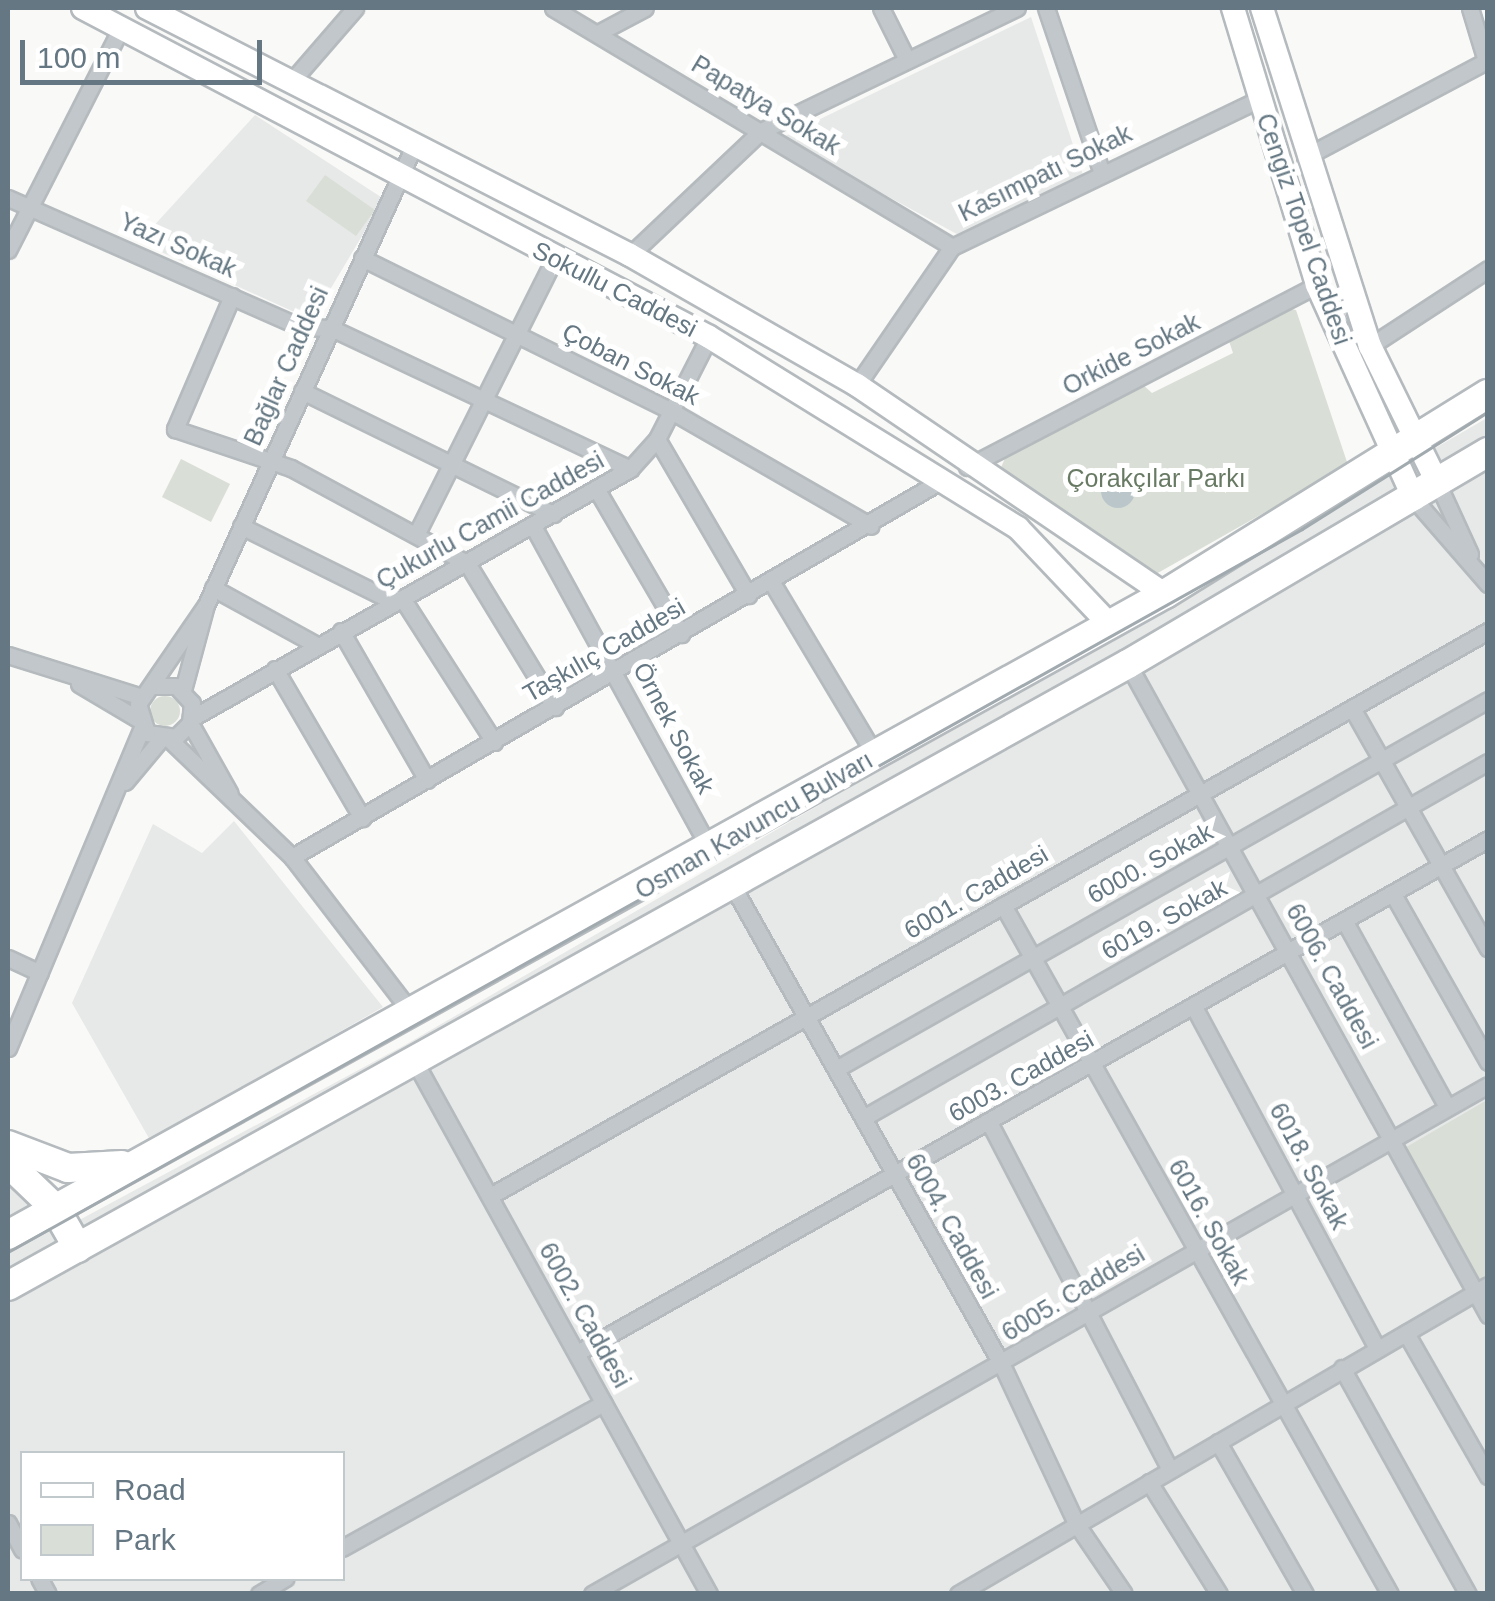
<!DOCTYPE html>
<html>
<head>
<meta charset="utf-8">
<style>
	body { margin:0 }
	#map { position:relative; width:1495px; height:1601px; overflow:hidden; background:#f9f9f7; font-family:Arial,sans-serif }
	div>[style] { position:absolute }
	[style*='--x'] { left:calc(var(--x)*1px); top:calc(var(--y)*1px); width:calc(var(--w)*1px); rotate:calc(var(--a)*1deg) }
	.built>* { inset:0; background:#e7e9e8 }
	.green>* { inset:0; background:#d9ded6 }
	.round { border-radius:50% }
	.water>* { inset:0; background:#bac6ca }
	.roads { filter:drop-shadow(2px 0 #b4babd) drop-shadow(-2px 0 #b4babd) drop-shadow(0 2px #b4babd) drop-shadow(0 -2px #b4babd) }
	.street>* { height:15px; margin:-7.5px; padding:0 7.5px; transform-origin:7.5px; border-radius:7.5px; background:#c2c7cb }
	.primary>* { height:22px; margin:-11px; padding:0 11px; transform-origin:11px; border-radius:11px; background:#fff }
	.highway>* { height:28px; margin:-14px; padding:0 14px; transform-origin:14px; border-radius:14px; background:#fff }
	.tram>* { height:2.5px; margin:-1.25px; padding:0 1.25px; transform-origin:1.25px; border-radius:1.25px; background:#a1aaaf }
	span { translate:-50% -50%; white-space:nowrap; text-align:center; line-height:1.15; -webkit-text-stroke:10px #fff; paint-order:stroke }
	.street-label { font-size:25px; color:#647782 }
	.park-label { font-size:25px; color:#687a63 }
	.frame { position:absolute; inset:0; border:10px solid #647782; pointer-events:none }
	.legend { position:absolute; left:20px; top:1451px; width:325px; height:130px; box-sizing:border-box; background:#fff; border:2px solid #c1c9cd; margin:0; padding:12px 18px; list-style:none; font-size:30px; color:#647782 }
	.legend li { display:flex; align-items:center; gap:20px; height:50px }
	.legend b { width:50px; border:2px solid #c1c9cd }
	.scale { position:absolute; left:20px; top:40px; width:242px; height:45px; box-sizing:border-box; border:5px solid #647782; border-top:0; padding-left:12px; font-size:30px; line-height:35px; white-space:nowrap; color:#647782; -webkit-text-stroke:8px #fff; paint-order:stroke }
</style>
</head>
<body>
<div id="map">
	<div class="built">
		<div style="clip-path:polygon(1031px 17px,1083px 175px,964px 238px,781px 138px)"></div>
		<div style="clip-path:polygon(255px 115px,384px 199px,312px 320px,139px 242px)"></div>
		<div style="clip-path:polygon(evenodd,1487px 418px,1487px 1593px,8px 1593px,8px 1177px,57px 1232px,405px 1045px,1487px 418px,22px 1454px,342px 1454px,342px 1578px,22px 1578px,22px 1454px)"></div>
		<div style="clip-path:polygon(234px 821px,383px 1007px,150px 1140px,72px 1003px,153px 824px,202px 853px)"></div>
	</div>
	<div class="green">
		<div style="clip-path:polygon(325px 175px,375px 210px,356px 236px,306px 201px)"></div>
		<div style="clip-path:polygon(1286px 308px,1296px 310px,1348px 465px,1156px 574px,999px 472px,1006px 456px,1142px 384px,1152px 393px,1233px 353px,1228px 338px)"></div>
		<div style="clip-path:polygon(181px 459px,230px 484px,211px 522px,162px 497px)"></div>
		<div class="round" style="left:150px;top:696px;width:30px;height:30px"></div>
		<div style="clip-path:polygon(1487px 1100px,1487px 1277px,1481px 1281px,1403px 1149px)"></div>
	</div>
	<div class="water">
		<div class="round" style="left:1101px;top:474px;width:34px;height:34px"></div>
	</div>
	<div class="roads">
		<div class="street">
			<div style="--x:553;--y:8;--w:465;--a:30.9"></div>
			<div style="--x:881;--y:8;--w:58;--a:63.4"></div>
			<div style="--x:1046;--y:8;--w:174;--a:71.3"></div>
			<div style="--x:1470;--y:8;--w:55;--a:73.2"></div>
			<div style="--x:598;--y:33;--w:53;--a:-28"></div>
			<div style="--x:291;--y:82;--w:98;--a:-49.1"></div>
			<div style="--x:1305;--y:157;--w:207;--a:-27.9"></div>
			<div style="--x:8;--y:198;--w:320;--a:23.8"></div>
			<div style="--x:301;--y:327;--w:30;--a:2"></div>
			<div style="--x:331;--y:328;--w:331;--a:25.2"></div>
			<div style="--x:8;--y:250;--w:249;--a:-63"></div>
			<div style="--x:630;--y:255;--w:180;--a:-43.4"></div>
			<div style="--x:761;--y:131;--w:284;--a:-25.7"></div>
			<div style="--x:362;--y:258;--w:347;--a:26.3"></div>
			<div style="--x:673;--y:412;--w:228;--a:29.9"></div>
			<div style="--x:232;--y:296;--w:145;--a:113.2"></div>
			<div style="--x:175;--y:429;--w:122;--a:18.6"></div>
			<div style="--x:291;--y:468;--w:200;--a:28.4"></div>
			<div style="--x:467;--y:563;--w:169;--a:58.6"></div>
			<div style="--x:1370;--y:346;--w:141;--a:-33.1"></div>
			<div style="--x:857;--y:385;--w:168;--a:-55.5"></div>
			<div style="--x:952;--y:247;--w:341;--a:-25.7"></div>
			<div style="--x:302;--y:391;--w:280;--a:26.1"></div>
			<div style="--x:657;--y:439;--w:181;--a:59.7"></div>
			<div style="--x:967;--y:467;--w:394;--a:-27.5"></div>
			<div style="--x:1438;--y:484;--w:77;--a:65.4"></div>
			<div style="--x:597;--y:490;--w:167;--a:59.7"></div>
			<div style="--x:1414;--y:499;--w:113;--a:49"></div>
			<div style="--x:241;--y:526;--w:171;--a:26.4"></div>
			<div style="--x:533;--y:526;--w:371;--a:61.3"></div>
			<div style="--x:417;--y:533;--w:308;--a:-63.4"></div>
			<div style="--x:771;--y:581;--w:203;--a:59.1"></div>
			<div style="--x:213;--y:588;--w:116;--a:28.8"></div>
			<div style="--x:402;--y:598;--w:171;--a:57.4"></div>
			<div style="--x:341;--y:631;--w:172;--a:60"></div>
			<div style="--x:8;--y:655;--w:140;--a:17.4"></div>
			<div style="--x:1128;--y:664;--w:744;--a:61.06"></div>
			<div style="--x:275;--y:669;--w:173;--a:59.7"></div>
			<div style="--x:79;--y:684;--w:69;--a:30.7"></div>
			<div style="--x:153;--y:686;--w:23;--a:0"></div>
			<div style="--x:176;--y:686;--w:23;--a:47"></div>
			<div style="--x:192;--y:703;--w:20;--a:96"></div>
			<div style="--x:190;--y:723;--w:20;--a:135"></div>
			<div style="--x:176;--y:737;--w:29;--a:-172"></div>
			<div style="--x:147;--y:733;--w:30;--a:-107"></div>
			<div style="--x:138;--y:704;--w:120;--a:-55.5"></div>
			<div style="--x:183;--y:690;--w:88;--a:-74.9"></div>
			<div style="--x:206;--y:605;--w:502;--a:-65.63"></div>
			<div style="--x:1352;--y:708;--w:276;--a:60.5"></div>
			<div style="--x:192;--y:718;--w:504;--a:-29.62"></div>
			<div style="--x:630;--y:469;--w:40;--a:-48"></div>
			<div style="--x:657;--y:439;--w:114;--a:-63"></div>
			<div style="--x:190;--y:723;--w:81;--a:60.6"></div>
			<div style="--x:169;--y:739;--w:170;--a:43.8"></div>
			<div style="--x:292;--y:857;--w:200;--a:52.5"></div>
			<div style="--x:125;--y:782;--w:56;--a:-50.1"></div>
			<div style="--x:292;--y:857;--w:748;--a:-30.1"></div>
			<div style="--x:732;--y:885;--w:551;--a:60.64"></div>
			<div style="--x:1002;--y:1365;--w:177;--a:64.9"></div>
			<div style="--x:1077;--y:1525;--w:83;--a:55.7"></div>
			<div style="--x:1393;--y:894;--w:193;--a:60.5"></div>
			<div style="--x:1003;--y:905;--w:790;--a:60.68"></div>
			<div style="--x:1345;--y:922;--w:211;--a:61.1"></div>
			<div style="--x:8;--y:958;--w:35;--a:25"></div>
			<div style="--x:1194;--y:1007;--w:388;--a:61.8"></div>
			<div style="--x:8;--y:1048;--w:348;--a:-67.3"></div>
			<div style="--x:415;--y:1062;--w:608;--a:61.07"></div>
			<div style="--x:836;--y:1069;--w:749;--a:-29.51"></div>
			<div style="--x:863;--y:1118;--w:719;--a:-29.67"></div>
			<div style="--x:989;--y:1122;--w:392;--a:62.5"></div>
			<div style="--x:490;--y:1196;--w:1147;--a:-29.52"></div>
			<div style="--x:1406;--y:1333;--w:165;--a:60.2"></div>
			<div style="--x:577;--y:1353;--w:1046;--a:-29.43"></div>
			<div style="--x:1342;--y:1368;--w:259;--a:60.9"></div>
			<div style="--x:1218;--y:1442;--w:175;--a:60.2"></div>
			<div style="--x:1149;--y:1482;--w:132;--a:58"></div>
			<div style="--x:8;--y:1523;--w:30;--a:62"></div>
			<div style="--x:342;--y:1548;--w:299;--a:-29"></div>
			<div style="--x:39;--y:1578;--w:18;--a:61"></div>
			<div style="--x:259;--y:1594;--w:31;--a:-31"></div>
			<div style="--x:592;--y:1594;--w:1030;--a:-29.6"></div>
			<div style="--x:958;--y:1594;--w:613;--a:-30.24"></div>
		</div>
		<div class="primary">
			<div style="--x:83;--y:8;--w:707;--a:27.72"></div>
			<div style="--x:709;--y:337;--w:363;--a:31.7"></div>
			<div style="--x:1018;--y:528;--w:134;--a:46.5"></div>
			<div style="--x:147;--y:8;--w:542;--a:27.08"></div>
			<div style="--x:630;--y:255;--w:262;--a:29.8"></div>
			<div style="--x:857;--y:385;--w:372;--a:34.2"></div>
			<div style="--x:1233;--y:8;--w:289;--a:73.1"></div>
			<div style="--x:1317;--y:285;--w:235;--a:65.6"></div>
			<div style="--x:1262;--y:8;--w:355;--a:72.3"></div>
			<div style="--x:1370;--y:346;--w:154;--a:63.8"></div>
		</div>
		<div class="highway">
			<div style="--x:8;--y:1145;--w:64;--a:21"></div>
			<div style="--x:68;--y:1168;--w:54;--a:-3.2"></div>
			<div style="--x:8;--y:1163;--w:65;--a:43.8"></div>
			<div style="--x:55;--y:1208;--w:46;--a:60.1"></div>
			<div style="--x:8;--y:1235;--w:1323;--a:-28.99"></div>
			<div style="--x:1165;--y:594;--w:380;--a:-31.8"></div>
			<div style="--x:8;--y:1286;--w:1281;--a:-29.05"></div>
			<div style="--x:1128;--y:664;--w:418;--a:-30.5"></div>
		</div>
	</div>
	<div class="tram">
		<div style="--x:8;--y:1252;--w:1482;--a:-29.19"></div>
		<div style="--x:1302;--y:529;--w:220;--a:-32.2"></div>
	</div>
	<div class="street-label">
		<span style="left:766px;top:105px;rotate:31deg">Papatya Sokak</span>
		<span style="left:1045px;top:173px;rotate:-26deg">Kasımpatı Sokak</span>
		<span style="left:1304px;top:229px;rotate:71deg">Cengiz Topel Caddesi</span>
		<span style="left:178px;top:245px;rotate:24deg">Yazı Sokak</span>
		<span style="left:615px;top:289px;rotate:27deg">Sokullu Caddesi</span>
		<span style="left:1131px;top:354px;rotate:-27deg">Orkide Sokak</span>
		<span style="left:631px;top:364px;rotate:27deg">Çoban Sokak</span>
		<span style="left:286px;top:366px;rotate:-66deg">Bağlar Caddesi</span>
		<span style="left:490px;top:520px;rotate:-29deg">Çukurlu Camii Caddesi</span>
		<span style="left:604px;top:650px;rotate:-30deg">Taşkılıç Caddesi</span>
		<span style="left:674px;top:728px;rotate:62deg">Örnek Sokak</span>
		<span style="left:754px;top:825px;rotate:-30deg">Osman Kavuncu Bulvarı</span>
		<span style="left:1150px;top:863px;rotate:-29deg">6000. Sokak</span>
		<span style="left:976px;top:892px;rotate:-30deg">6001. Caddesi</span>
		<span style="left:1164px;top:919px;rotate:-29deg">6019. Sokak</span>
		<span style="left:1332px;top:976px;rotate:61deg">6006. Caddesi</span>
		<span style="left:1021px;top:1076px;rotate:-29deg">6003. Caddesi</span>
		<span style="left:1309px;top:1166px;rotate:62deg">6018. Sokak</span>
		<span style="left:1209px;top:1222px;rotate:61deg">6016. Sokak</span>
		<span style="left:952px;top:1226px;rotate:61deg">6004. Caddesi</span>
		<span style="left:1073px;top:1293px;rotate:-31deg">6005. Caddesi</span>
		<span style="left:585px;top:1315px;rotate:61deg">6002. Caddesi</span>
	</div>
	<div class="park-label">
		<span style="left:1156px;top:478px">Çorakçılar Parkı</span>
	</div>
	<div class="frame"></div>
	<ul class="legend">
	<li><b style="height:12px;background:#fff"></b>Road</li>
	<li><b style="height:28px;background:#d9ded6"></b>Park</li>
	</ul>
	<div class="scale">100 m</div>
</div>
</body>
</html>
